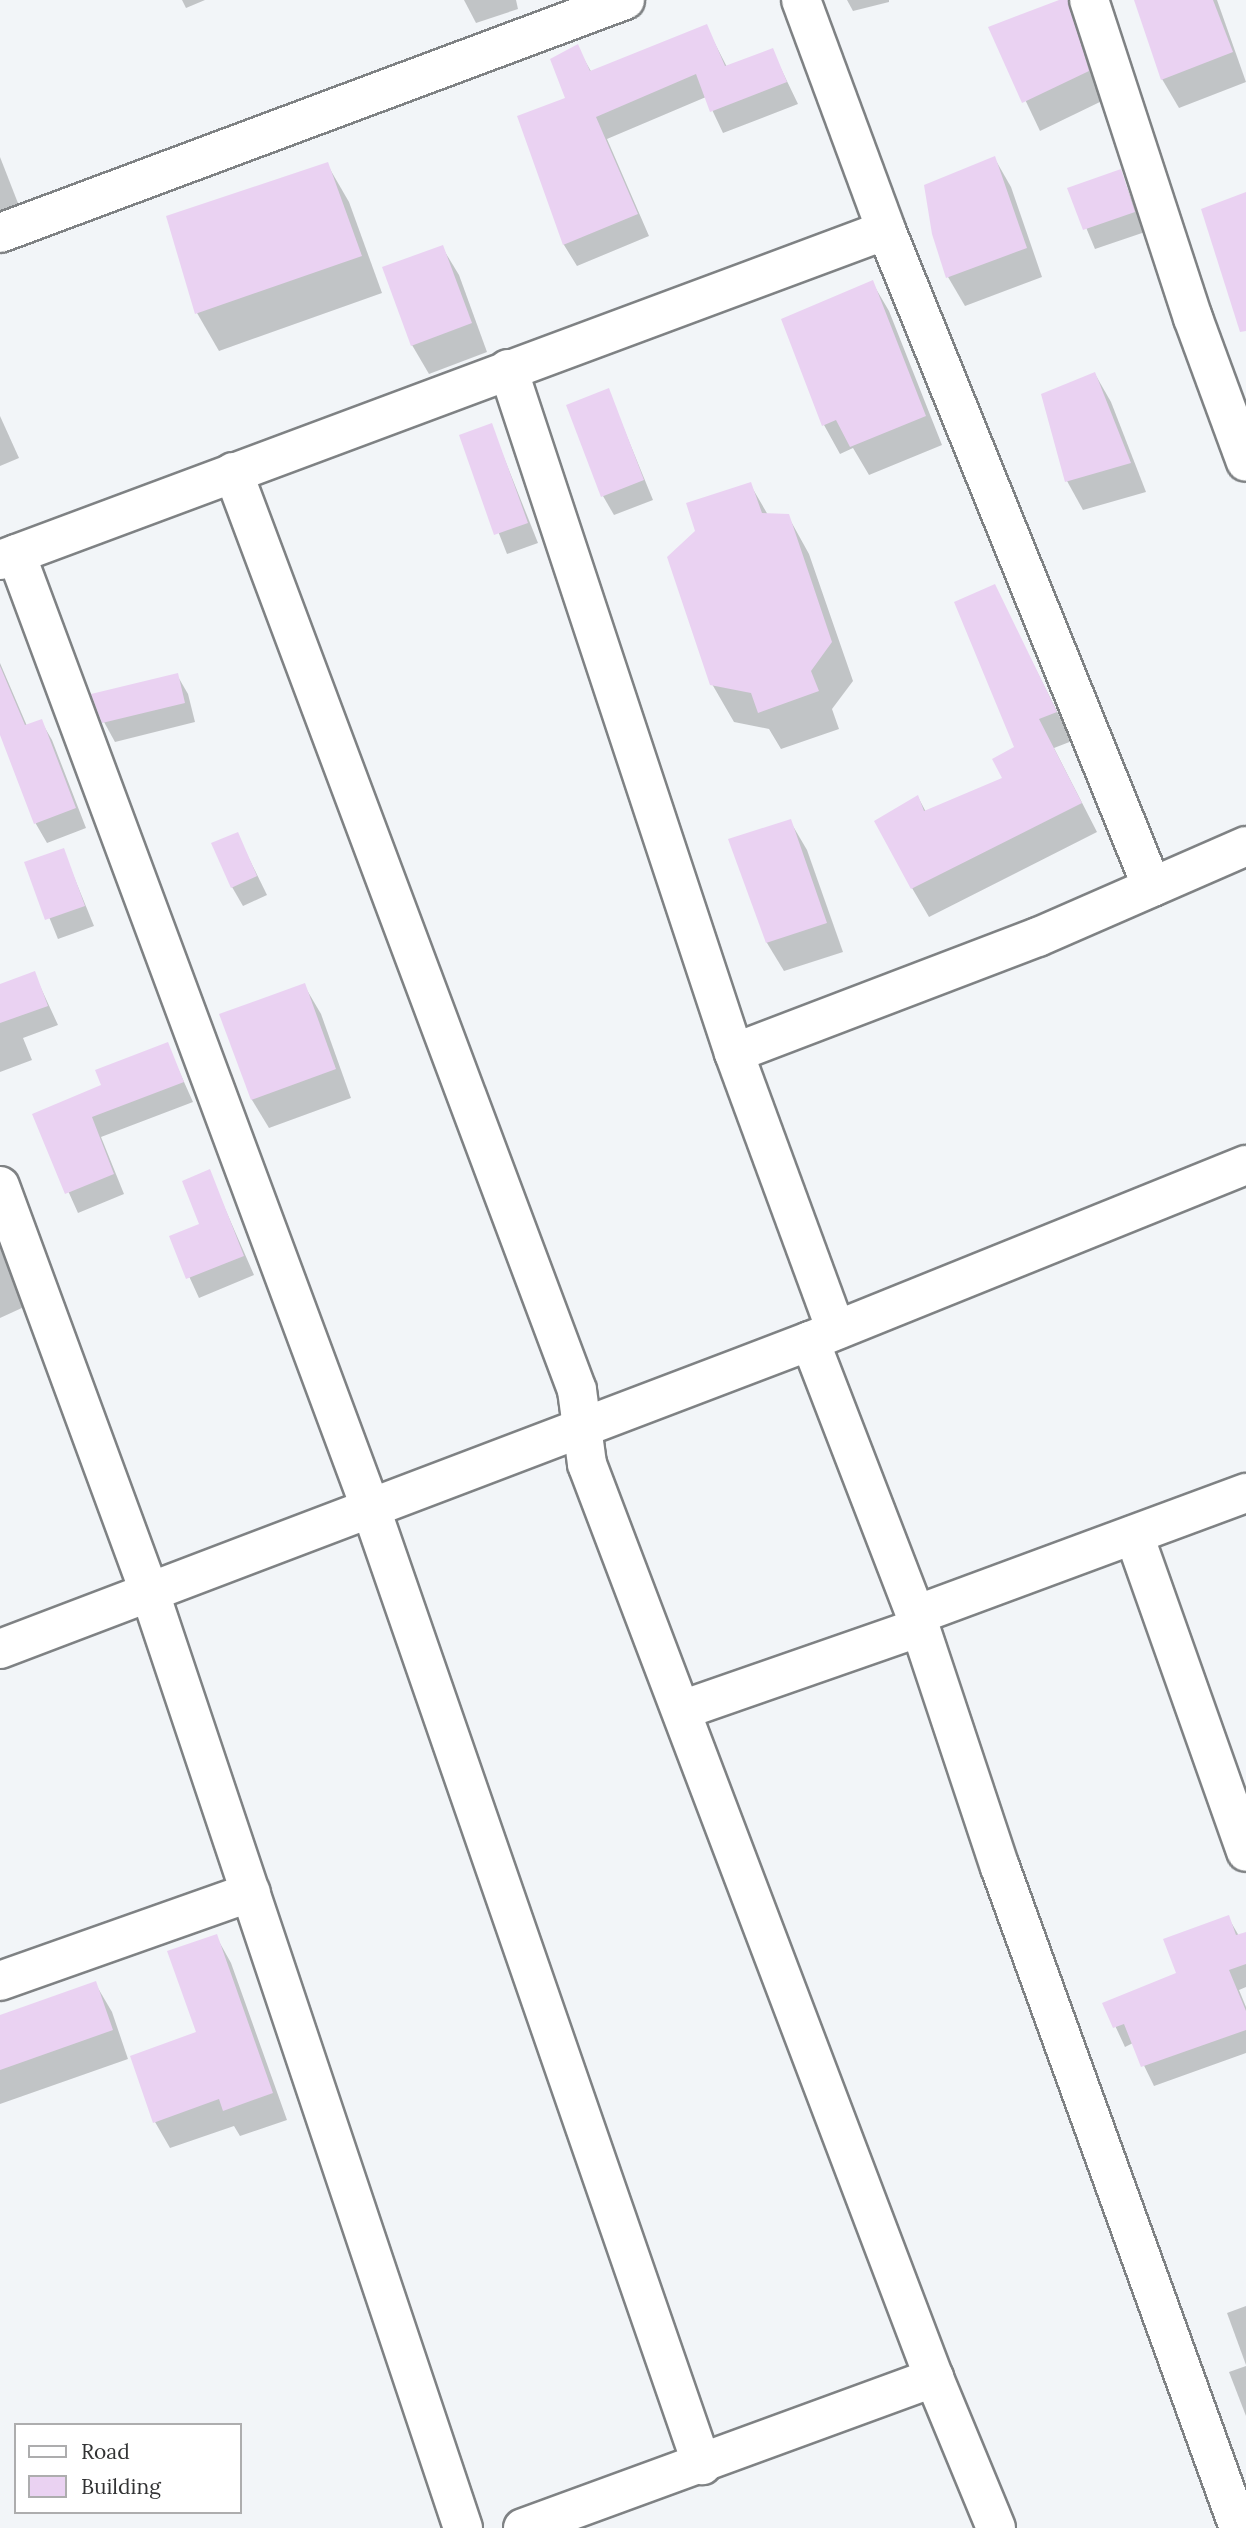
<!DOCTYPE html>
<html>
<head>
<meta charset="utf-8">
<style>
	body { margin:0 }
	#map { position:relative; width:1246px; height:2528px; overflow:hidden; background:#f2f5f8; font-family:Lora,serif }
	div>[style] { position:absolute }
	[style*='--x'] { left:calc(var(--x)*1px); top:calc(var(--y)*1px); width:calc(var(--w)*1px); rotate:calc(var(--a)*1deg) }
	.shadow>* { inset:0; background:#0003 }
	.building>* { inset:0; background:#ead2f2 }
	.roads { filter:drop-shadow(2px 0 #7f8284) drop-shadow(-2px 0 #7f8284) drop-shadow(0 2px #7f8284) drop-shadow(0 -2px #7f8284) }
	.street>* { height:38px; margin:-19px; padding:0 19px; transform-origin:19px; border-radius:19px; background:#fff }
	span { translate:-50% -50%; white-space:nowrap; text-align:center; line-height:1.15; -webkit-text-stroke:5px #fff; paint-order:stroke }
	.legend { position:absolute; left:14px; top:2423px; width:228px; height:91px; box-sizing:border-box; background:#fff; border:2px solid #adadae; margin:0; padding:9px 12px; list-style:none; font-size:21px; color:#323334 }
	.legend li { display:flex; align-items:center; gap:14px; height:35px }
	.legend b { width:35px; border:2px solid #adadae }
</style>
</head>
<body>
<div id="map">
	<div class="shadow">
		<div style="clip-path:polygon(182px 0,205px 0,186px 8px)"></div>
		<div style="clip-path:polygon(464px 0,516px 0,518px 9px,476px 23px)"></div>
		<div style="clip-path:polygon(847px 0,889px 0,889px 2px,853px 11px)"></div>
		<div style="clip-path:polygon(1067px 0,1083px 27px,1104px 100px,1040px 131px,991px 28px)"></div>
		<div style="clip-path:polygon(1135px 0,1217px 0,1246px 82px,1179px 108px,1162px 79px)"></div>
		<div style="clip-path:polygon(706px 26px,727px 67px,772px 50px,798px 104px,723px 133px,706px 97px,607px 139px,649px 236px,577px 266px,564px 245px,520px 117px,567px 99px,577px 47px,592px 73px)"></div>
		<div style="clip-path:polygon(0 157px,23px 216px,0 225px)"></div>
		<div style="clip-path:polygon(995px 159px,1011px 187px,1042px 277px,965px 306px,948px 277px,934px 234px)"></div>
		<div style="clip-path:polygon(327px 164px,349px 202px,382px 293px,219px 351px,197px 313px)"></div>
		<div style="clip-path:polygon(1120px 171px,1145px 232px,1095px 249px,1070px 189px)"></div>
		<div style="clip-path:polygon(442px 247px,459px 275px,487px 352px,429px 374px,412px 345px)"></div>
		<div style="clip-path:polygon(872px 282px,889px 311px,942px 445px,869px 475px,853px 448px,840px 454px,824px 425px)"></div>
		<div style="clip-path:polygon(1095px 374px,1111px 402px,1146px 492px,1083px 510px,1067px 481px)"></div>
		<div style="clip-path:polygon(608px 390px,653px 500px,614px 515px,603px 496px)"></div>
		<div style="clip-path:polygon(0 416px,19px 458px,0 466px)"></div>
		<div style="clip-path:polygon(491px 425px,538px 543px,507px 554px,461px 437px)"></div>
		<div style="clip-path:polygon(750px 484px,768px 515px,788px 516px,809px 554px,853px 681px,832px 709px,839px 729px,781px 749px,769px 729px,734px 722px,712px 684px)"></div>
		<div style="clip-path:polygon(994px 586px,1072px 741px,1054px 748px,1097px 832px,929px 917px,912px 888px,918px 797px,926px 812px,1005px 779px,1016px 748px)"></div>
		<div style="clip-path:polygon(0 663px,27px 726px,41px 721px,52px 740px,86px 828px,47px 843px,36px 824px,0 730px)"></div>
		<div style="clip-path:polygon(177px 675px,188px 694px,195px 722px,115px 742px,104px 722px)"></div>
		<div style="clip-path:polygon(790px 821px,807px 850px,843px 952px,784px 971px,767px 943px,730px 840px)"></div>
		<div style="clip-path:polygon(237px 834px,267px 895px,243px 906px,232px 887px)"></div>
		<div style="clip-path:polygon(63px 850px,94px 926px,58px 939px,27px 863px)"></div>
		<div style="clip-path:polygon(34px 973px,58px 1025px,23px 1038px,32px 1060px,0 1072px,0 986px)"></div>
		<div style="clip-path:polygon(304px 985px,321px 1014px,351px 1098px,269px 1128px,252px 1100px,222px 1015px)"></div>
		<div style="clip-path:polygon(167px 1044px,193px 1102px,101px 1137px,124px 1194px,78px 1213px,34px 1115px,103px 1086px)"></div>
		<div style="clip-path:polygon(209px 1172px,254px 1275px,199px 1298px,171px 1237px,202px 1225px)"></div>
		<div style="clip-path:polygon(0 1248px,24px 1307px,0 1318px)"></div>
		<div style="clip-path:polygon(1228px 1917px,1239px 1936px,1246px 1936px,1246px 1987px,1239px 1990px,1246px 2007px,1246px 2053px,1154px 2086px,1133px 2043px,1125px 2047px,1105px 2004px,1178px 1974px)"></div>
		<div style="clip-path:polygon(216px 1936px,231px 1963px,287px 2120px,240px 2136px,234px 2126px,170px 2148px,155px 2122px,198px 2033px)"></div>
		<div style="clip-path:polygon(95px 1983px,112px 2012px,128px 2059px,0 2104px,0 2017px)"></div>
		<div style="clip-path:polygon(1246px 2306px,1246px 2365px,1227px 2313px)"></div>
		<div style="clip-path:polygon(1246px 2366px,1246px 2416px,1229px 2372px)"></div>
	</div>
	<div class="building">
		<div style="clip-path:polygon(1059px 0,1068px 0,1089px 71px,1022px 103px,988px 27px)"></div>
		<div style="clip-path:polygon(1134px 0,1213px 0,1233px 52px,1161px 80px)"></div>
		<div style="clip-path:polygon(707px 24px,725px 66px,773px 48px,787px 82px,710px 112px,696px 74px,596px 117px,638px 214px,563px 245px,517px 116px,565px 98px,550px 59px,578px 44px,590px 71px)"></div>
		<div style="clip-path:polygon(995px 156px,1027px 248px,946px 278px,932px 234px,924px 185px)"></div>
		<div style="clip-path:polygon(328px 162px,362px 256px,195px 314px,166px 216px)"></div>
		<div style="clip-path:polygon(1121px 169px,1135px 212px,1083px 230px,1067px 188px)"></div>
		<div style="clip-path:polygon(1246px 192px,1246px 331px,1240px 332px,1201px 209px)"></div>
		<div style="clip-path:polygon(443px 245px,472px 323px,411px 346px,382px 267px)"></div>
		<div style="clip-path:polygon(873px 280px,926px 416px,850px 447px,836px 420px,822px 426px,781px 319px)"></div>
		<div style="clip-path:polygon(1095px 372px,1131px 463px,1065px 482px,1041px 394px)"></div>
		<div style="clip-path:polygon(609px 388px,644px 480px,601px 497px,566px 405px)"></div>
		<div style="clip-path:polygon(492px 423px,528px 523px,494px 535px,459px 435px)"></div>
		<div style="clip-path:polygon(751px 482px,762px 513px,789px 514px,832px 642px,811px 671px,819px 691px,758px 713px,751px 693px,710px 685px,667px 557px,695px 531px,686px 503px)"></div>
		<div style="clip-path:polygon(995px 584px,1057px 712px,1039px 719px,1082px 803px,911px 889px,874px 821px,918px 795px,924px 811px,1002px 778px,992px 759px,1014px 747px,954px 602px)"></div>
		<div style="clip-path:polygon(0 666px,25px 725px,42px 719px,76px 808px,34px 824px,0 735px)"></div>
		<div style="clip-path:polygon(178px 673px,185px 703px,102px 723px,91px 694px)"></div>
		<div style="clip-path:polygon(791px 819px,827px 923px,766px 943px,728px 839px)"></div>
		<div style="clip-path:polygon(238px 832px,257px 876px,231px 888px,211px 843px)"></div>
		<div style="clip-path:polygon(64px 848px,85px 906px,45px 920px,24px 862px)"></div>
		<div style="clip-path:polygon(35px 971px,48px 1006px,0 1023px,0 984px)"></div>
		<div style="clip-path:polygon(305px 983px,336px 1069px,251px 1100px,219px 1014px)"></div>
		<div style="clip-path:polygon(168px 1042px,184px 1082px,92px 1117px,114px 1174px,65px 1194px,32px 1114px,101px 1085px,95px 1070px)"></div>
		<div style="clip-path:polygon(210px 1169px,244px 1256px,186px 1279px,169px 1236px,199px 1224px,182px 1181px)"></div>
		<div style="clip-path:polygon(1229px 1915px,1236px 1935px,1246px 1932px,1246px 1964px,1229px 1970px,1246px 2011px,1246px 2030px,1141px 2067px,1124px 2024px,1113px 2028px,1102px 2003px,1176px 1973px,1163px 1939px)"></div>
		<div style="clip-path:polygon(217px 1934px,273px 2093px,223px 2111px,219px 2099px,153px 2123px,130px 2056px,196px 2032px,167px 1951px)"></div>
		<div style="clip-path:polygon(96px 1981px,113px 2030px,0 2070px,0 2015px)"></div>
	</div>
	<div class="roads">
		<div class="street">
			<div style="--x:801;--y:0;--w:245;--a:69.7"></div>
			<div style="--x:886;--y:230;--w:709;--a:67.96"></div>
			<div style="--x:1089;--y:0;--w:335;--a:71.9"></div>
			<div style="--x:1193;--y:318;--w:153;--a:69.8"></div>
			<div style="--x:0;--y:233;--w:667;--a:-20.45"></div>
			<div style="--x:508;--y:369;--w:720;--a:71.72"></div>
			<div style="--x:734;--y:1053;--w:295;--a:69.8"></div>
			<div style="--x:233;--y:472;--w:980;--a:69.46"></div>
			<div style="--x:577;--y:1390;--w:75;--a:82.3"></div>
			<div style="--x:587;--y:1464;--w:978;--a:69.21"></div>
			<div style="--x:934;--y:2378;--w:162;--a:67.5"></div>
			<div style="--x:16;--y:554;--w:1019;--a:69.61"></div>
			<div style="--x:371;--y:1509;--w:1012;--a:70.9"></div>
			<div style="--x:0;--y:560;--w:945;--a:-20.43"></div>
			<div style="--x:734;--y:1053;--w:325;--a:-20.9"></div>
			<div style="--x:1038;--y:937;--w:227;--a:-23.6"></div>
			<div style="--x:0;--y:1186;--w:434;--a:69.8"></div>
			<div style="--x:150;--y:1593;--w:986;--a:71.49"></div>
			<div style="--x:810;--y:1341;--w:294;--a:68.9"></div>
			<div style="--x:916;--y:1615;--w:266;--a:71.6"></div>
			<div style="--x:1000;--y:1867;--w:703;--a:70.12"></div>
			<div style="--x:1134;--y:1535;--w:336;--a:70.5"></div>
			<div style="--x:916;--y:1615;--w:352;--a:-20.3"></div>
			<div style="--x:0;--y:1649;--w:867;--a:-20.82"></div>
			<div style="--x:810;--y:1341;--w:470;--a:-22"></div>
			<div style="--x:682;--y:1710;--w:252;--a:-19.2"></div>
			<div style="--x:0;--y:1981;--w:266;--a:-19.5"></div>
			<div style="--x:523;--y:2528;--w:438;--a:-20.1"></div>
		</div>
	</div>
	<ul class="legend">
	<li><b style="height:9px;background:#fff"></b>Road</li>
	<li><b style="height:19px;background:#ead2f2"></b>Building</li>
	</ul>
</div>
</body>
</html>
